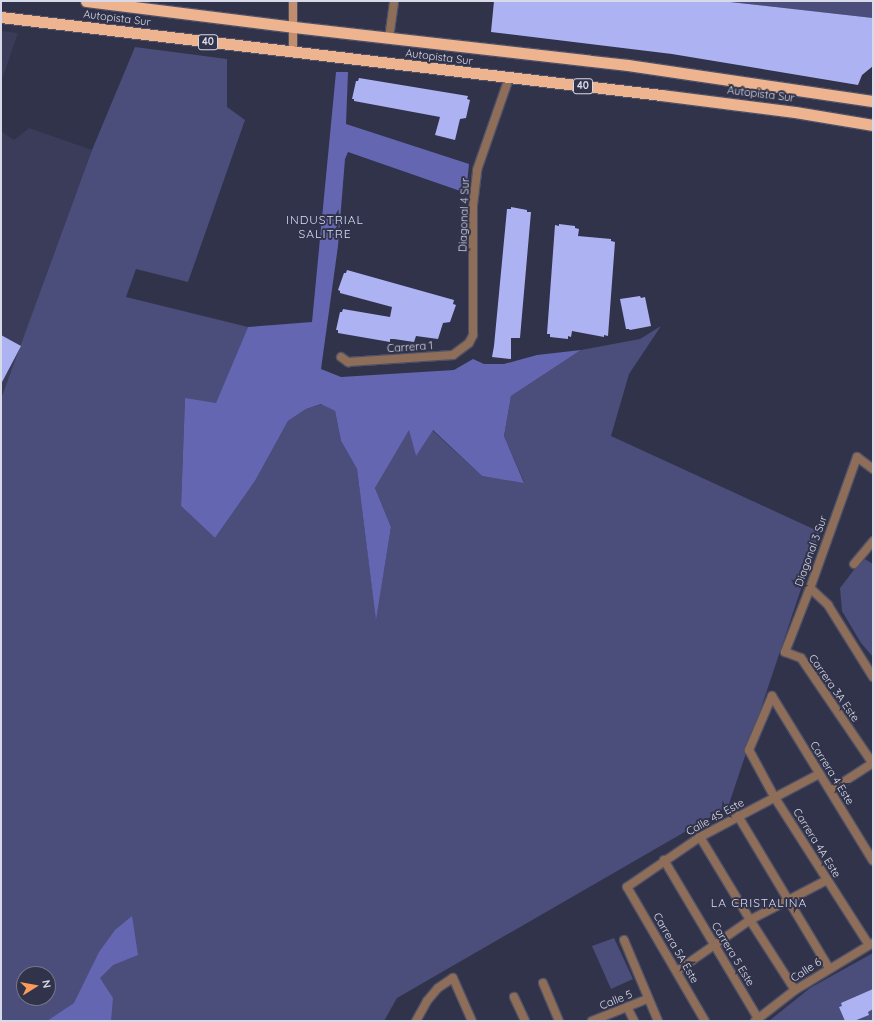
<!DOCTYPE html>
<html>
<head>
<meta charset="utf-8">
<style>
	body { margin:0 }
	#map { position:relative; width:874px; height:1022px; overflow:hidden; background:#31334a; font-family:Quicksand,sans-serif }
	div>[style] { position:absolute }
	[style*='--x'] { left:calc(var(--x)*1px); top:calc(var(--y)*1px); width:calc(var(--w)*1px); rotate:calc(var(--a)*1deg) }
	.built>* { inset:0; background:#3a3c5a }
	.green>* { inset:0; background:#4b4d7b }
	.forest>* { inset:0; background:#6466b1 }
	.building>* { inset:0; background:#adb2f3 }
	.roads { filter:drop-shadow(1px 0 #4f5167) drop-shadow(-1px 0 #4f5167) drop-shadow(0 1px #4f5167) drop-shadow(0 -1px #4f5167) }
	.minor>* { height:8px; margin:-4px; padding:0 4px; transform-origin:4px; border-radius:4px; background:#8f6e59 }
	.secondary>* { height:8px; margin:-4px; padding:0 4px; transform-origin:4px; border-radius:4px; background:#c18d6c }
	.trunk>* { height:11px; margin:-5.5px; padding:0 5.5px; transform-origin:5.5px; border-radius:5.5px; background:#eeb48f }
	span { translate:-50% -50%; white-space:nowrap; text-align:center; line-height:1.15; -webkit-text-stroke:4px #31334a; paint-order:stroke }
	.shield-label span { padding:1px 3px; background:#31334a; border:1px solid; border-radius:3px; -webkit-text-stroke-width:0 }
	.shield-label { font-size:10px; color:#d9dae9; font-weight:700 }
	.street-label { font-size:11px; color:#d9dae9 }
	.neighbourhood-label { font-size:12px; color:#d9dcf9; letter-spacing:1px }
	.frame { position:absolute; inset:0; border:2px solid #d9dae9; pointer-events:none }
	.north { position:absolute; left:16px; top:966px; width:40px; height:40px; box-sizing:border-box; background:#31334a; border:1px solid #74768a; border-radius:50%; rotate:79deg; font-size:11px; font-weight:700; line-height:16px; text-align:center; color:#d9dae9 }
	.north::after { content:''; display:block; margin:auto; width:14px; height:18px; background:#fe9b58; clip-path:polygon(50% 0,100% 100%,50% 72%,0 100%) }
</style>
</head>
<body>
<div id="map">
	<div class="built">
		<div style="clip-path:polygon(1px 31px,18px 33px,1px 82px)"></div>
		<div style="clip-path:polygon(29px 128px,92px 150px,1px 400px,1px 131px,14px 140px)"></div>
	</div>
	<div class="green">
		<div style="clip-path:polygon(721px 1px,873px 1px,873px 18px)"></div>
		<div style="clip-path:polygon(evenodd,135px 47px,227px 59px,227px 107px,245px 120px,188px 282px,136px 269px,126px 297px,248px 327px,216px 404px,185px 399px,181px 506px,215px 538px,255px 481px,288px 421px,306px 409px,322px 404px,335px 411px,341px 441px,357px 469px,376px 618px,391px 527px,375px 488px,409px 429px,416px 455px,432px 430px,482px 476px,524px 482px,504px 436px,511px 396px,581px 350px,640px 339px,661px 326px,629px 374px,611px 436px,820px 532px,728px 807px,397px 998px,384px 1021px,1px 1021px,1px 399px,92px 150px,135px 47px,24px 974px,48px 974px,48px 998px,24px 998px,24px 974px)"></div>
		<div style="clip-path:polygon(863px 558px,873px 564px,873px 657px,861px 643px,842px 611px,840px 588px)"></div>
		<div style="clip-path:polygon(614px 938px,633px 979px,611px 989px,592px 946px)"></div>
		<div style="clip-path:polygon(873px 953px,873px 1021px,769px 1021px,810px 988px)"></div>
	</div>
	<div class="forest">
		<div style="clip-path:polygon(336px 72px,348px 72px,346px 124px,469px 164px,466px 193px,348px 152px,345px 159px,338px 246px,321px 369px,341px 377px,454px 370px,473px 359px,484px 364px,504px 364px,537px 355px,581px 350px,511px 396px,504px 436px,524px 483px,482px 476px,433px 430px,416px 456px,409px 430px,375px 488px,391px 527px,376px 620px,357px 469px,341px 441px,335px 411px,321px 404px,306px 409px,288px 421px,255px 481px,215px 538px,181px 506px,185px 398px,216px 403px,248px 327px,312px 322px)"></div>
		<div style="clip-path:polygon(132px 916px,138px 955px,113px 965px,100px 978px,113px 998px,111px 1021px,47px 1021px,74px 1003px,99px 952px,115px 930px)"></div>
	</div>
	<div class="building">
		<div style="clip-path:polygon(494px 1px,721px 1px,873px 18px,873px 66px,862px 75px,858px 85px,672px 54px,491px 32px)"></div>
		<div style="clip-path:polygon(359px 78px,468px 96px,467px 99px,470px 100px,466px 118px,460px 119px,455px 140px,435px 135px,440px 117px,354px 101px,354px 99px,352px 99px,356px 81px,358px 81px)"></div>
		<div style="clip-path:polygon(511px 207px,527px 210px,527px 212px,531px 212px,520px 338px,511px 338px,511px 359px,492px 357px,494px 346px,507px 209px,511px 209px)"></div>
		<div style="clip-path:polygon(559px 224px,575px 226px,575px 228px,579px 229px,578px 236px,611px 239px,611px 241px,615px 242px,608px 336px,604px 335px,604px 337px,572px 331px,571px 337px,568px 336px,568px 339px,550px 337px,550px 334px,547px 334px,555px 225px,559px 226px)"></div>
		<div style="clip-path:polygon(347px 270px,454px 300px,453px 304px,456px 305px,450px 322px,443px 323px,438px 339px,416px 336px,414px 342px,394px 339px,390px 339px,390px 342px,338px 333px,338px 330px,336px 330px,340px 312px,342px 312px,343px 309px,390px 317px,392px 307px,340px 293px,340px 291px,338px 290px,344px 273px,346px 273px)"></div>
		<div style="clip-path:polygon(640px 296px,641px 298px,645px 297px,651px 326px,630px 330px,629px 329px,626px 329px,620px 299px)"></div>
		<div style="clip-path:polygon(1px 335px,21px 346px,1px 384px)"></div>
		<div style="clip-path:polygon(873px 989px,873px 1009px,868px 1012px,869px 1015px,854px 1021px,845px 1021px,839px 1007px,842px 1006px,841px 1003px)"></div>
	</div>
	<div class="roads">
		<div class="minor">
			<div style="--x:389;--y:38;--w:37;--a:-82"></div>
			<div style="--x:341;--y:357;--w:9;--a:36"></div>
			<div style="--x:348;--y:362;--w:105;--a:-3.8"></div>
			<div style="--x:453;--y:355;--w:20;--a:-37"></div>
			<div style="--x:469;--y:343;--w:9;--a:-63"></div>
			<div style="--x:473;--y:335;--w:130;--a:-90"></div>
			<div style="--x:473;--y:205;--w:35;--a:-83"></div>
			<div style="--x:477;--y:170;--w:97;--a:-70.8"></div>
			<div style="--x:873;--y:469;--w:20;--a:-143"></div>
			<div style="--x:857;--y:457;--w:139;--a:109.7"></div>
			<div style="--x:810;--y:588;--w:69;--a:111.3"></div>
			<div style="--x:785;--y:652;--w:17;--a:21"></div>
			<div style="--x:801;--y:658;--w:128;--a:55.8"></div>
			<div style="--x:854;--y:564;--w:30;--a:-50"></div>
			<div style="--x:810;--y:588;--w:25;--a:43"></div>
			<div style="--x:828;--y:605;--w:85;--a:58"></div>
			<div style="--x:772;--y:696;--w:59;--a:113.1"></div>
			<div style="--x:749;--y:750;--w:55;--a:61.6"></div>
			<div style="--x:775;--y:798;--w:174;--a:57.4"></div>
			<div style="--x:772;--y:696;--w:193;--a:58.5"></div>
			<div style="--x:831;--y:790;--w:50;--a:-32.7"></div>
			<div style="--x:738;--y:816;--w:177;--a:59.1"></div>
			<div style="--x:700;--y:837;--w:97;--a:58.9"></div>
			<div style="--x:750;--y:920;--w:83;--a:57.3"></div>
			<div style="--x:664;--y:860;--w:184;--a:59.3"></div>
			<div style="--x:624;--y:940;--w:88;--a:67.2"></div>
			<div style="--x:677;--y:971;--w:89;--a:-34.9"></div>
			<div style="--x:750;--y:920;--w:87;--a:-27.5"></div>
			<div style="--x:543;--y:983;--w:41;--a:67.2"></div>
			<div style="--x:514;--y:997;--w:26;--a:65"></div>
			<div style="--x:627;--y:1007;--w:16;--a:63"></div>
			<div style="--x:416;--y:1021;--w:23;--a:-61"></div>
			<div style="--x:427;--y:1001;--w:17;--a:-50"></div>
			<div style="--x:438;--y:988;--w:18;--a:-34"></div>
			<div style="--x:453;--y:978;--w:47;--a:66.2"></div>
			<div style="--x:592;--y:1021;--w:59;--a:-21.8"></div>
			<div style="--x:705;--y:1021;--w:155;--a:-120.2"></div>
			<div style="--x:627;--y:887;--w:88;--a:-34.4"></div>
			<div style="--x:700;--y:837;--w:135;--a:-27.9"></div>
			<div style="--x:755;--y:1021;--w:51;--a:-37.8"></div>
			<div style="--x:795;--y:990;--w:91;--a:-31.1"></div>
		</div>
		<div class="secondary">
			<div style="--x:293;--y:53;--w:52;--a:-90"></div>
		</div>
		<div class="trunk">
			<div style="--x:86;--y:1;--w:210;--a:7.1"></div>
			<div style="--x:294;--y:27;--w:336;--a:6.5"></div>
			<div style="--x:628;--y:65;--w:248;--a:8.4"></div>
			<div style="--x:1;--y:17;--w:665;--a:6.74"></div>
			<div style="--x:661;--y:95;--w:135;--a:7.2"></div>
			<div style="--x:795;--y:112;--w:79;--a:9.5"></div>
		</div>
	</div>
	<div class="shield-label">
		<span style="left:208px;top:42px">40</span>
		<span style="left:583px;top:86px">40</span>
	</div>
	<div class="street-label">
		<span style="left:117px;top:18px;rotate:7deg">Autopista Sur</span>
		<span style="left:439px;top:57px;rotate:7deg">Autopista Sur</span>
		<span style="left:761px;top:94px;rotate:7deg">Autopista Sur</span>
		<span style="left:464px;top:215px;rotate:-88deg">Diagonal 4 Sur</span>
		<span style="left:410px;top:347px;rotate:-4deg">Carrera 1</span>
		<span style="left:811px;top:551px;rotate:-70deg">Diagonal 3 Sur</span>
		<span style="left:834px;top:688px;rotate:55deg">Carrera 3A Este</span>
		<span style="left:832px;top:773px;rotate:58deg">Carrera 4 Este</span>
		<span style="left:715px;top:817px;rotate:-29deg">Calle 4S Este</span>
		<span style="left:817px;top:843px;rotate:58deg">Carrera 4A Este</span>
		<span style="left:676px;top:948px;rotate:60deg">Carrera 5A Este</span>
		<span style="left:733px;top:954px;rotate:59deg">Carrera 5 Este</span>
		<span style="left:806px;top:970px;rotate:-33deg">Calle 6</span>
		<span style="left:616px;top:1000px;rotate:-22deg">Calle 5</span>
	</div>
	<div class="neighbourhood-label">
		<span style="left:325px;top:227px">INDUSTRIAL<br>SALITRE</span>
		<span style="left:759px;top:903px">LA CRISTALINA</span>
	</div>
	<div class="frame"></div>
	<div class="north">N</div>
</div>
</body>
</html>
